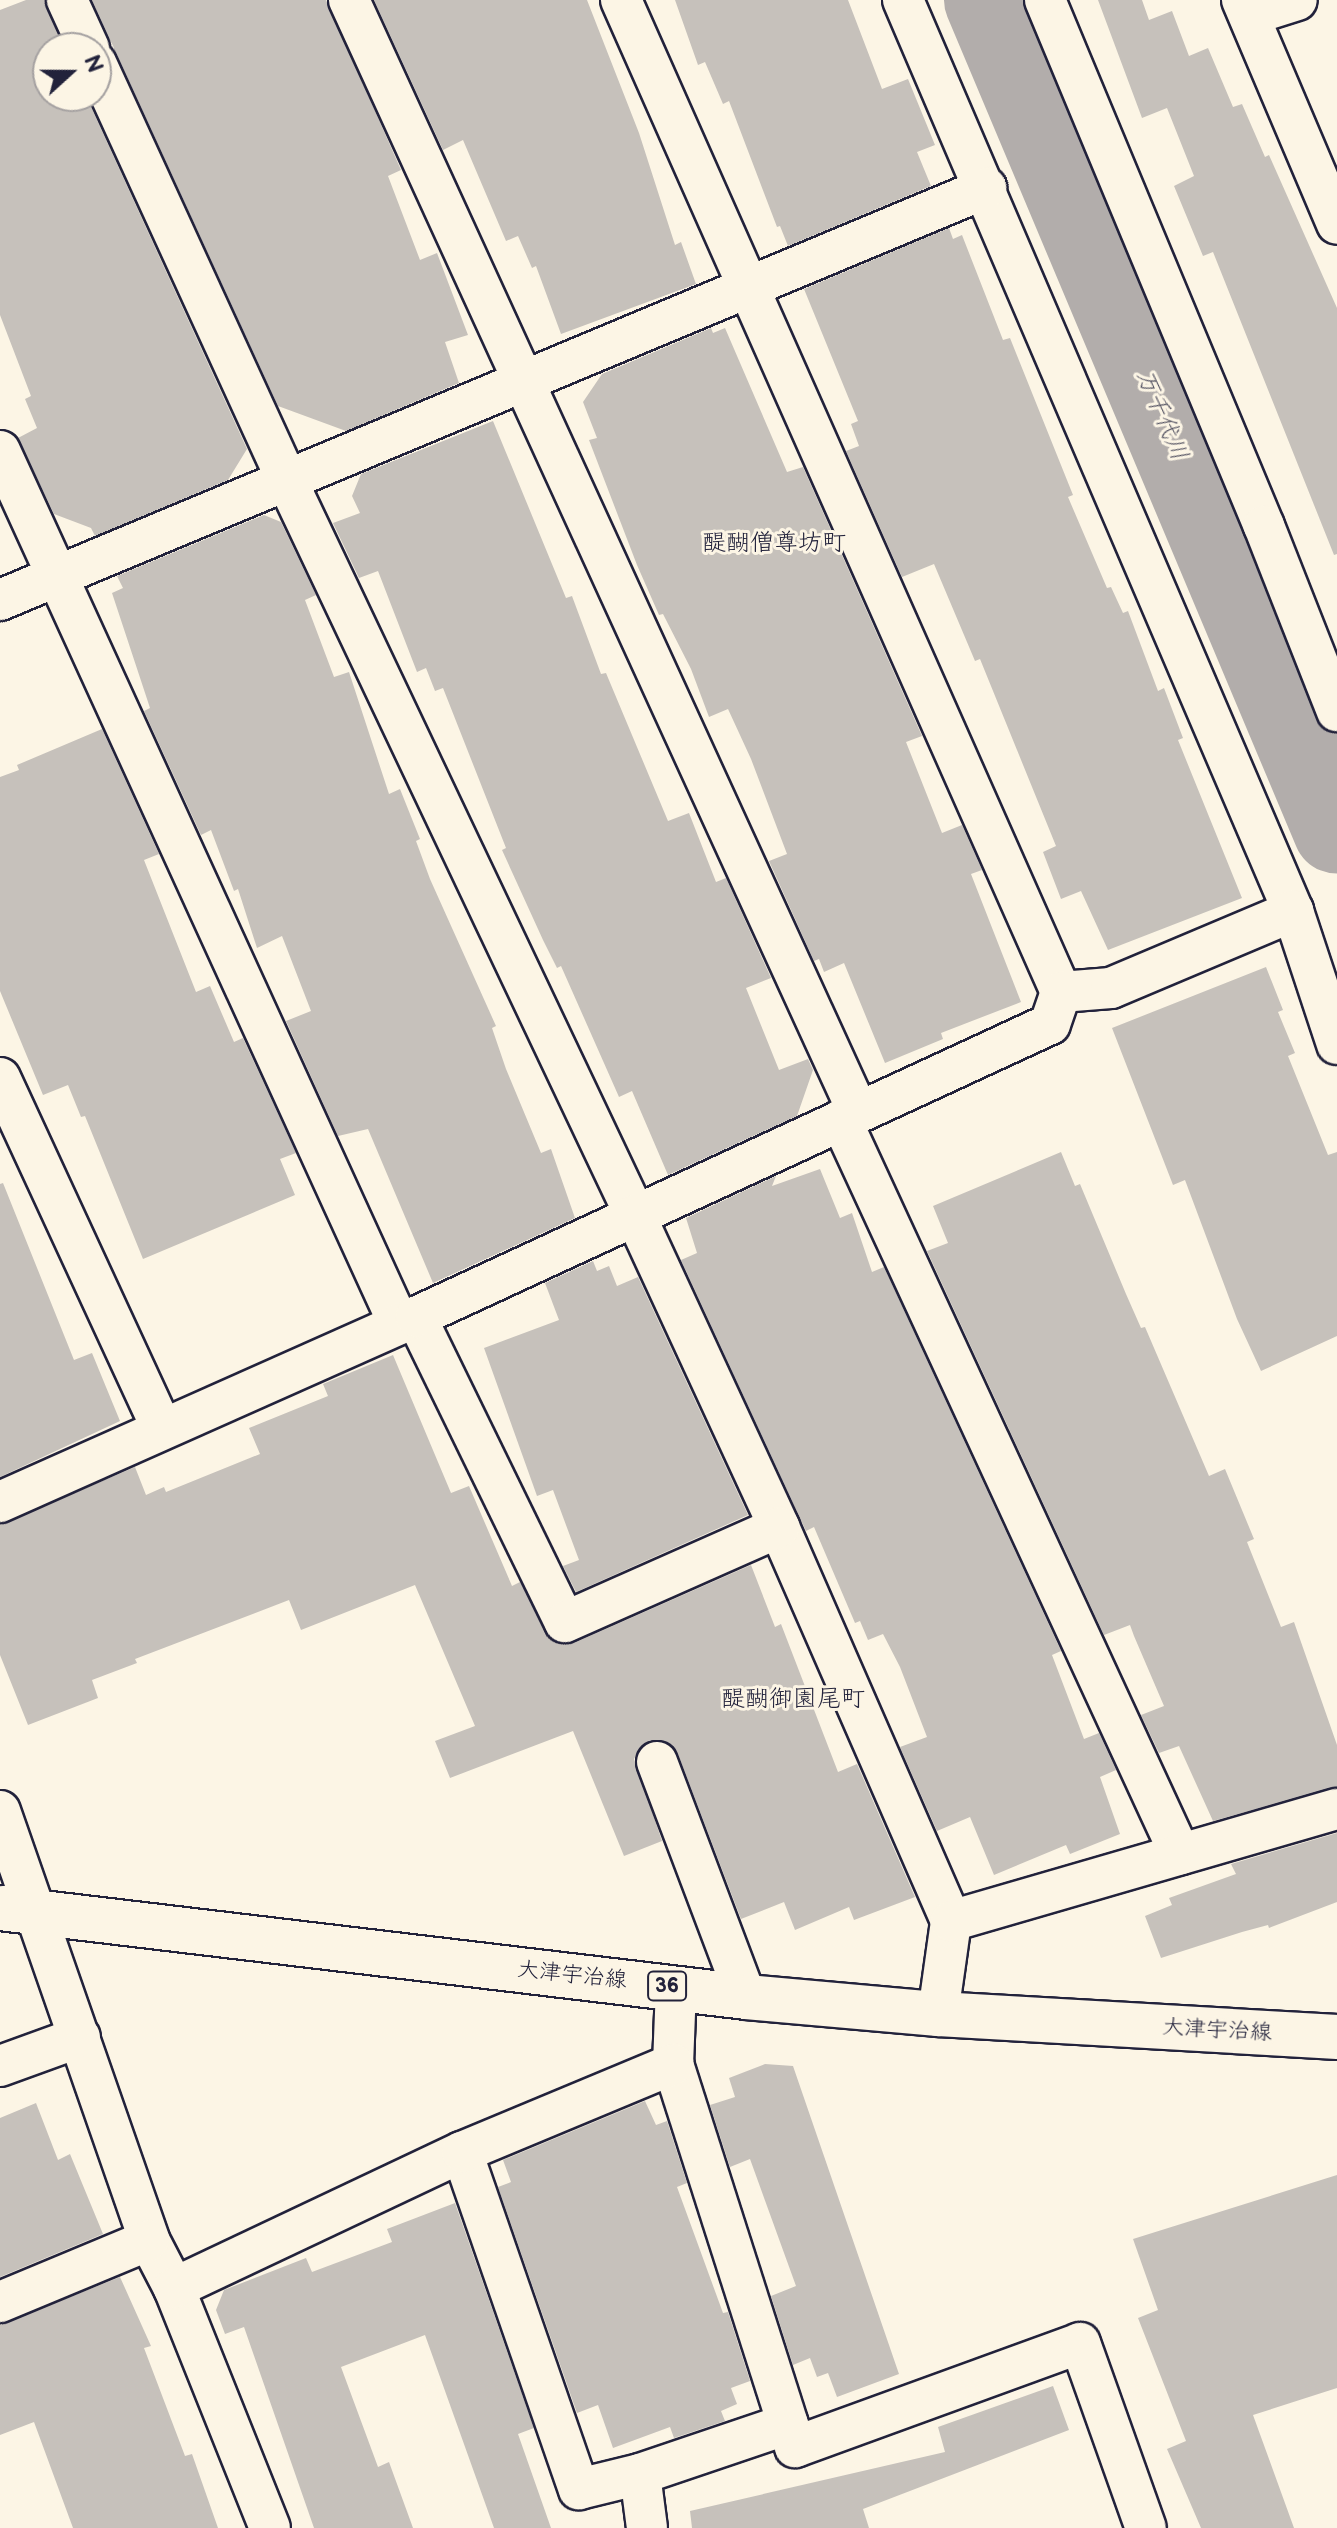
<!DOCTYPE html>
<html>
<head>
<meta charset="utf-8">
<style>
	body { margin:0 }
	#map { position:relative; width:1337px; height:2528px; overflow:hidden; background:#fcf5e5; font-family:"Balsamiq Sans","Klee One",sans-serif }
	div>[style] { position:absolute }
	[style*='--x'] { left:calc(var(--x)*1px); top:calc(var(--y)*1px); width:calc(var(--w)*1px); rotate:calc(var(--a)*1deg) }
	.river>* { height:88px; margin:-44px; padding:0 44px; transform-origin:44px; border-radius:44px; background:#b2adab }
	.building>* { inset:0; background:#c6c1bb }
	.roads { filter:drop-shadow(2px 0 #22223b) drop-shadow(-2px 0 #22223b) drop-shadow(0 2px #22223b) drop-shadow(0 -2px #22223b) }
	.minor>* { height:40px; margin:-20px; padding:0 20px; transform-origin:20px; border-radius:20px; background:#fcf5e5 }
	.primary>* { height:44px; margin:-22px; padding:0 22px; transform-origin:22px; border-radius:22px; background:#fcf5e5 }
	span { translate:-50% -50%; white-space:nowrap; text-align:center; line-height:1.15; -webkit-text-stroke:6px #fcf5e5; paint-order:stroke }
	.shield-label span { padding:2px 6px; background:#fcf5e5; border:2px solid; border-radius:6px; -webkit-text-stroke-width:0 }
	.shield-label { font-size:20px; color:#22223b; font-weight:700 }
	.street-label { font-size:22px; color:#22223b }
	.water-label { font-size:24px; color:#545362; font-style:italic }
	.neighbourhood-label { font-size:24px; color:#22223b }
	.north { position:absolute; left:32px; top:32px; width:80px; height:80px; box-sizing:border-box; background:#fcf5e5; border:2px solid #a5a1a1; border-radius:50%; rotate:69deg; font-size:22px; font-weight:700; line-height:32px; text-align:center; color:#22223b }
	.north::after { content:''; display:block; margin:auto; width:28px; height:36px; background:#22223b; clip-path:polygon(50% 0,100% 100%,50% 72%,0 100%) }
</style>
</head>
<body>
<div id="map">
	<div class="river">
		<div style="--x:988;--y:0;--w:900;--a:67.19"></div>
	</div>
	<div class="building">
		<div style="clip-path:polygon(26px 0,44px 0,64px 48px,48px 48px,48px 96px,86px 96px,247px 449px,228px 480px,95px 536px,91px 528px,54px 514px,18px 438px,37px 428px,25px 399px,31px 396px,0 315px,0 10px)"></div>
		<div style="clip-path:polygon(92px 0,326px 0,401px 170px,388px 176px,420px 260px,437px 253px,468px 335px,445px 342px,459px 383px,346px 431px,278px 406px)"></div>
		<div style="clip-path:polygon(374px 0,587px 0,639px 133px,675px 245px,681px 242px,696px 284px,561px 334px,536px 266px,532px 268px,518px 236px,506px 241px,463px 140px,443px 150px)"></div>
		<div style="clip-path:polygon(675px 0,848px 0,882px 89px,908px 79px,935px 145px,917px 152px,931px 186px,788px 246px,780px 226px,777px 227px,729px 101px,723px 104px,705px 62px,698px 65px)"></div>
		<div style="clip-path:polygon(1098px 0,1142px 0,1149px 20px,1172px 11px,1189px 56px,1208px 48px,1233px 107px,1242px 104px,1265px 157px,1269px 155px,1337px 308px,1337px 554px,1334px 555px,1213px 252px,1203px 256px,1174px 186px,1194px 176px,1167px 108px,1142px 118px)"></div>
		<div style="clip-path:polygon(949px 228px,953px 239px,962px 235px,1003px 340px,1010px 338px,1073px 495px,1068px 497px,1107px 588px,1111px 587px,1123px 613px,1128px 611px,1158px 691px,1164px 688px,1183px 738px,1178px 740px,1242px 898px,1108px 950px,1081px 891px,1061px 899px,1043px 852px,1056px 846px,980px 659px,975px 661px,934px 564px,902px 577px,846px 451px,859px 446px,851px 424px,858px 421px,804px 289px)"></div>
		<div style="clip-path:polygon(711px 328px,713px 333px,725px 328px,787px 472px,803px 467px,922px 736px,906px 742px,942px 833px,962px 825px,982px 870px,971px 874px,1021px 1002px,941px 1033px,943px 1039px,885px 1063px,844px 963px,824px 972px,819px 959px,814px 961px,769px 861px,787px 854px,751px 759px,728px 709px,709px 717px,691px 669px,663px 614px,659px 615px,637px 565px,589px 440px,597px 438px,583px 402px,602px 374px)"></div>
		<div style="clip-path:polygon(493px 421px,566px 598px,572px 596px,601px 674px,606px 673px,668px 821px,689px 813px,716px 882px,726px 878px,771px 978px,746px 988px,779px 1070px,808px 1059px,813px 1070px,797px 1116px,668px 1175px,632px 1091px,619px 1097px,561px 966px,557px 968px,543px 940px,502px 850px,506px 848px,443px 688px,435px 691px,426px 668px,417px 672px,378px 571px,359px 578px,333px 523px,360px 513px,352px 496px,361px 474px)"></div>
		<div style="clip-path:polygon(264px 515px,281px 522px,316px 595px,305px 600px,334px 677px,349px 672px,389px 794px,400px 789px,420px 839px,416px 841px,430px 879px,496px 1026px,492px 1028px,506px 1069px,541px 1153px,551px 1149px,575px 1218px,433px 1283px,368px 1129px,338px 1136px,286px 1021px,311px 1011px,282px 936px,257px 948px,238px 889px,234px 891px,211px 830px,201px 835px,144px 711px,150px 708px,112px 593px,123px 588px,117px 576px)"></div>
		<div style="clip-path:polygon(102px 729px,159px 854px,144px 860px,196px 992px,210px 986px,234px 1042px,243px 1038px,296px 1153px,280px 1159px,295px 1195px,143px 1259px,85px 1116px,81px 1117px,68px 1085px,43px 1095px,0 991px,0 777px,19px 770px,17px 765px)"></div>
		<div style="clip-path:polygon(1266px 967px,1283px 1010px,1278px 1012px,1295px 1053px,1288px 1056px,1328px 1155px,1337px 1152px,1337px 1336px,1261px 1371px,1237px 1319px,1185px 1180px,1173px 1185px,1112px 1028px)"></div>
		<div style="clip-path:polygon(1061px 1152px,1075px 1186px,1080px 1184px,1126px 1294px,1141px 1328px,1145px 1327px,1209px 1476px,1225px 1469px,1254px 1539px,1247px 1542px,1281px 1627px,1294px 1622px,1337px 1745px,1337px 1787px,1213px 1821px,1179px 1746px,1159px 1753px,1141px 1715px,1164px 1706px,1134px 1636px,1130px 1625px,1104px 1635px,927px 1251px,948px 1243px,933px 1206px)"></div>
		<div style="clip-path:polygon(820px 1169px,840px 1218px,852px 1213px,872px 1272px,884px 1267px,1061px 1651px,1052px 1655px,1084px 1739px,1099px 1733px,1116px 1770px,1100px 1777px,1120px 1834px,1070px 1854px,1066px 1845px,994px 1875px,970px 1817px,937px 1831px,900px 1747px,927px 1737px,900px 1667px,883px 1634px,868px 1640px,860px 1621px,855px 1623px,814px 1527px,806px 1531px,681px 1260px,697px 1253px,686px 1218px,776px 1176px,772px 1186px)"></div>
		<div style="clip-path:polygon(3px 1183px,74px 1360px,92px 1353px,120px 1421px,0 1477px,0 1184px)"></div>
		<div style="clip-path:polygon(593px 1261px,597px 1271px,609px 1266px,617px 1286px,638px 1277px,748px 1515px,576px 1592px,563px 1566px,579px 1560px,553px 1490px,537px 1496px,484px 1348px,559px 1320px,545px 1283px)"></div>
		<div style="clip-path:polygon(393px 1355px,451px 1493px,469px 1486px,512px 1586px,520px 1582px,553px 1641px,574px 1643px,751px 1565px,775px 1627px,781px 1624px,838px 1772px,857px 1764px,915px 1897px,854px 1920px,849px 1907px,795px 1930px,784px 1902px,741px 1919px,678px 1754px,672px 1745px,661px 1740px,650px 1740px,640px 1747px,634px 1759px,662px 1841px,624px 1856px,573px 1731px,450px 1778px,435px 1741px,475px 1726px,415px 1585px,301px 1630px,289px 1600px,135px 1659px,137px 1663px,92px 1680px,98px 1698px,28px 1725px,0 1655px,0 1525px,135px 1467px,146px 1495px,164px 1487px,166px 1492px,260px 1454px,249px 1428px,328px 1396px,323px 1384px)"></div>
		<div style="clip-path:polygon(1337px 1833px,1337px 1902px,1269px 1928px,1268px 1925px,1242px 1932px,1161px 1958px,1145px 1916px,1172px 1905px,1169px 1898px,1236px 1874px,1231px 1864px)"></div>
		<div style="clip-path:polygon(765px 2064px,793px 2066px,899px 2374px,837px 2397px,828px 2373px,817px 2377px,810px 2358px,793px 2365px,771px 2296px,796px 2286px,750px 2159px,730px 2167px,710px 2105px,735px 2097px,729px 2078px)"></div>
		<div style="clip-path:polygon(645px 2101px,656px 2125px,667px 2121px,687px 2183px,677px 2187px,723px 2313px,728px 2312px,750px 2381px,731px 2388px,737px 2404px,721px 2411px,725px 2421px,674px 2438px,670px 2427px,613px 2448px,598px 2405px,577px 2413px,498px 2187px,511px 2182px,503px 2160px)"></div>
		<div style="clip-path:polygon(36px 2103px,58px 2160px,70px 2154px,103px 2234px,0 2277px,0 2118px)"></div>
		<div style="clip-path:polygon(1337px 2175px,1337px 2388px,1253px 2415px,1294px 2528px,1201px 2528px,1167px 2449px,1186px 2441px,1138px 2318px,1158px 2310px,1133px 2239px)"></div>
		<div style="clip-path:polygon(455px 2203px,534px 2428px,518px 2434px,551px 2528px,494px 2528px,425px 2335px,341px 2367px,378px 2467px,389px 2462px,413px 2528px,314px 2528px,244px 2327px,225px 2334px,216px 2310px,224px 2290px,306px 2258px,312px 2272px,392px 2242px,387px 2229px)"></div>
		<div style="clip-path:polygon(120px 2277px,151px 2346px,144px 2348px,185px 2456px,192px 2454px,218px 2528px,73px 2528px,34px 2422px,0 2435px,0 2325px)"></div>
		<div style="clip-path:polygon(1053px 2386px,1069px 2430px,863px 2509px,869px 2528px,692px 2528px,690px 2511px,945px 2452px,938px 2427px)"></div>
	</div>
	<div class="roads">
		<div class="minor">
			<div style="--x:67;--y:0;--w:53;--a:65.4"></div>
			<div style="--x:349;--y:0;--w:1223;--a:65.4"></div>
			<div style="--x:621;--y:0;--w:1085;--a:66.08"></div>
			<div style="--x:903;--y:0;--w:991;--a:66.82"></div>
			<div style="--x:1293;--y:911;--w:140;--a:71.7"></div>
			<div style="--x:1045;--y:0;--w:570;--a:67.4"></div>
			<div style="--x:1264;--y:526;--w:199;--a:68.5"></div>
			<div style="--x:1242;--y:0;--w:243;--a:67"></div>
			<div style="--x:1250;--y:15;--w:49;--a:-17.7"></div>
			<div style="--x:96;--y:63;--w:460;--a:65.4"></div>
			<div style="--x:287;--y:481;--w:812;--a:64.63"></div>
			<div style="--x:635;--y:1215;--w:344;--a:65.2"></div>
			<div style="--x:779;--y:1527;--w:430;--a:66.4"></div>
			<div style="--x:0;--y:451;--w:960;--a:65.44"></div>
			<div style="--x:0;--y:600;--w:1069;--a:-22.68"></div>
			<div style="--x:0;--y:1078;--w:386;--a:65.2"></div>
			<div style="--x:841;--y:1120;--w:809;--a:65.21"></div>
			<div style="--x:416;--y:1317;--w:339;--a:64"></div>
			<div style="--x:565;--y:1622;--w:234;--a:-23.9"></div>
			<div style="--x:0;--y:1502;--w:455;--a:-24"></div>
			<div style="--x:416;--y:1317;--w:698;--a:-24.8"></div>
			<div style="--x:1050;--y:1024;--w:34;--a:-71"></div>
			<div style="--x:1061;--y:992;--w:50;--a:-4.6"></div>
			<div style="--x:1111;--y:988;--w:198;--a:-22.9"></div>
			<div style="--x:657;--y:1762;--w:251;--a:69.3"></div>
			<div style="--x:0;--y:1811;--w:454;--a:70.8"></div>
			<div style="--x:149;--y:2240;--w:54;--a:62.5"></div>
			<div style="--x:174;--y:2288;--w:258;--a:68.2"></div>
			<div style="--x:676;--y:1987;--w:77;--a:92.2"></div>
			<div style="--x:673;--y:2064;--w:402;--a:72.3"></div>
			<div style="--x:795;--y:2447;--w:303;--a:-20"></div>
			<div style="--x:1080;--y:2343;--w:196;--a:70.4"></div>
			<div style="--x:938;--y:2014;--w:94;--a:-82"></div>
			<div style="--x:951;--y:1921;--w:402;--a:-16.2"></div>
			<div style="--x:0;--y:2066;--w:85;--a:-19.9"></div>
			<div style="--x:462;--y:2152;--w:357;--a:70.9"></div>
			<div style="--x:579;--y:2489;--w:63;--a:-13.8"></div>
			<div style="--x:640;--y:2474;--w:156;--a:-18.7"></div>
			<div style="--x:174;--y:2288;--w:318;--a:-25.3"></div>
			<div style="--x:462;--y:2152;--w:229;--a:-22.6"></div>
			<div style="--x:0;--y:2302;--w:161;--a:-22.6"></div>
			<div style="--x:640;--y:2474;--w:54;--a:82.6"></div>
		</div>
		<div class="primary">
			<div style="--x:0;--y:1908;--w:751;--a:6.8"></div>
			<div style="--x:746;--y:1997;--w:193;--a:5.1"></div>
			<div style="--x:938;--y:2014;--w:400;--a:3.3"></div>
		</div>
	</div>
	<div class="shield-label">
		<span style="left:667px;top:1986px">36</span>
	</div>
	<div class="street-label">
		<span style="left:572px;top:1975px;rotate:6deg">大津宇治線</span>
		<span style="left:1217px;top:2030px;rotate:3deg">大津宇治線</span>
	</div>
	<div class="water-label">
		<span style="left:1162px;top:415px;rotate:67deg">万千代川</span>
	</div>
	<div class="neighbourhood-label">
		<span style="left:774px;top:543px">醍醐僧尊坊町</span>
		<span style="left:793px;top:1699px">醍醐御園尾町</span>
	</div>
	<div class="north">N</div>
</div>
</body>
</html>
